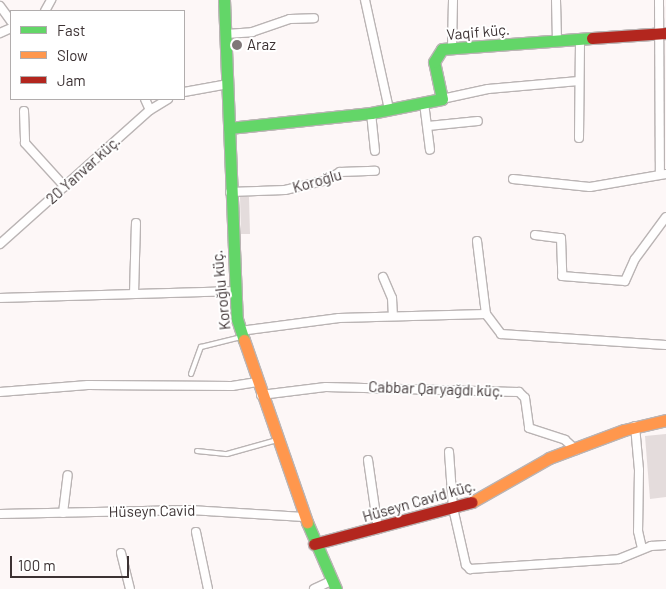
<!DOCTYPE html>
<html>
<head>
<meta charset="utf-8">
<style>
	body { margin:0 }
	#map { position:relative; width:666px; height:589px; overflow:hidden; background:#fdf7f7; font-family:Barlow,sans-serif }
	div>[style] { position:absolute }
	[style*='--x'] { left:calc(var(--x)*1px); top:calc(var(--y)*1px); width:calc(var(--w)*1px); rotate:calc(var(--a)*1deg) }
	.building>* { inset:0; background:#e4dcdc }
	.roads { filter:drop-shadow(1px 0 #bab4b4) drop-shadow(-1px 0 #bab4b4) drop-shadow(0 1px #bab4b4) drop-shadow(0 -1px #bab4b4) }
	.lane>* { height:4px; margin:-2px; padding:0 2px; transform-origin:2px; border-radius:2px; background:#fffefe }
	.street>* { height:8px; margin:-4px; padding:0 4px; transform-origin:4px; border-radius:4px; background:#fffefe }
	.fast>* { height:11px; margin:-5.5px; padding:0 5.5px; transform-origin:5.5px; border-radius:5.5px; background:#63d668 }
	.slow>* { height:11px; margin:-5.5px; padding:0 5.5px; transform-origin:5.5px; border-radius:5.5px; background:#ff974d }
	.jam>* { height:11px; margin:-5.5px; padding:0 5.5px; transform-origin:5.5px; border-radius:5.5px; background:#b3261e }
	.dots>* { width:14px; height:14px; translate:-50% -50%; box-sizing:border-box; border:2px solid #fff; border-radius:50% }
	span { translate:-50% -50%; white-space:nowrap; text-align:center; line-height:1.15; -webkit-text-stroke:4px #fff; paint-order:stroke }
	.street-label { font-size:15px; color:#3c3233 }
	.poi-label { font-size:15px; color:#3c3233 }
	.left { translate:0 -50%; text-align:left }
	.legend { position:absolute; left:10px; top:10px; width:175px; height:90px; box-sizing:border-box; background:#fff; border:1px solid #b1adad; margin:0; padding:6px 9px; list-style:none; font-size:15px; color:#3c3233 }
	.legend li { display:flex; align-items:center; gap:10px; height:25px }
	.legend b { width:25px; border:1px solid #b1adad }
	.scale { position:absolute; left:10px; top:556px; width:119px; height:22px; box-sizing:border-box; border:2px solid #3c3233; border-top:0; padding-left:6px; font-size:15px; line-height:18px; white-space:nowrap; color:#3c3233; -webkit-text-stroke:4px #fff; paint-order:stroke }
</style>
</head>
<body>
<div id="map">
	<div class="building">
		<div style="clip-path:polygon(240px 197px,249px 197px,250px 234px,241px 234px)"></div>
		<div style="clip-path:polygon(666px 434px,666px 497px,650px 499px,645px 436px)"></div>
	</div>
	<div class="roads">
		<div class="lane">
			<div style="--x:191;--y:374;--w:29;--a:-70"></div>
			<div style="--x:201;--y:347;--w:41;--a:-14"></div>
			<div style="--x:197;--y:451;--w:30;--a:6"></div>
			<div style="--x:227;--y:454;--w:52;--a:-15.6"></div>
		</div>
		<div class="street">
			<div style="--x:365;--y:0;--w:112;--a:77.6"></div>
			<div style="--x:556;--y:0;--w:41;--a:88.6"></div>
			<div style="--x:659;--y:0;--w:174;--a:89.7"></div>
			<div style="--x:0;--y:6;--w:19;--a:54"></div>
			<div style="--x:45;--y:11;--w:13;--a:-61"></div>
			<div style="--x:0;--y:33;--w:12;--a:-24"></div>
			<div style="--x:226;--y:34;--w:26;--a:-4"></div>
			<div style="--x:252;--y:32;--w:40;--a:-18.9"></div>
			<div style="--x:290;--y:19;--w:24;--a:-2"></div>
			<div style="--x:452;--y:48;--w:48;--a:-88.8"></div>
			<div style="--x:184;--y:92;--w:45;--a:-10.3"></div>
			<div style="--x:145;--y:99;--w:12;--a:66"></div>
			<div style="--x:442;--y:99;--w:47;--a:-12.3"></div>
			<div style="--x:488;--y:89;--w:91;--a:-5"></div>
			<div style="--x:424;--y:103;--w:47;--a:82.7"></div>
			<div style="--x:24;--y:111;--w:32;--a:88"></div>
			<div style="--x:25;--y:143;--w:59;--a:47.7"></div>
			<div style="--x:371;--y:113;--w:38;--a:84"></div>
			<div style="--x:428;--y:126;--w:50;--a:-5.7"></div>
			<div style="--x:579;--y:138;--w:99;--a:-89.4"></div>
			<div style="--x:513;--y:179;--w:77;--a:5.9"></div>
			<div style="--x:590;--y:187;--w:77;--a:-9.7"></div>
			<div style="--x:230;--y:192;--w:55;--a:-2.1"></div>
			<div style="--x:285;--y:190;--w:43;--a:-13.4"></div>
			<div style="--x:327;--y:180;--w:15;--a:-32"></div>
			<div style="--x:340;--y:172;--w:35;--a:-2"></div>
			<div style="--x:535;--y:235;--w:26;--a:7"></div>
			<div style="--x:561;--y:238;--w:38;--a:88"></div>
			<div style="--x:562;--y:276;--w:63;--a:4.5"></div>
			<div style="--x:625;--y:281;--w:24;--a:-66"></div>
			<div style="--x:635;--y:259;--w:52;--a:-53.6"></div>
			<div style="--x:477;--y:241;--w:74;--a:83"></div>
			<div style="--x:486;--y:314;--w:25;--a:53"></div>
			<div style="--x:501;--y:334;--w:165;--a:3.8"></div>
			<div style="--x:0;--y:244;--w:201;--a:-41.8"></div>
			<div style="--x:150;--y:110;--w:21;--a:-31"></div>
			<div style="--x:383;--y:277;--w:23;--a:67"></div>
			<div style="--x:392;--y:298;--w:17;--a:87"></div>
			<div style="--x:134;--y:294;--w:71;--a:-88.4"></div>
			<div style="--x:0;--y:298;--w:234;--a:-1.7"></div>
			<div style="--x:240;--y:331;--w:100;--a:-7.5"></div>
			<div style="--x:339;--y:318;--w:147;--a:-1.6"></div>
			<div style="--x:0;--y:392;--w:88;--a:-4.5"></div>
			<div style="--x:88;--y:385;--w:144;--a:0.4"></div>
			<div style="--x:232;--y:386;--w:24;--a:-9"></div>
			<div style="--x:261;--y:395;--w:65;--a:-7"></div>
			<div style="--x:326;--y:387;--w:193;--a:1.5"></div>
			<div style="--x:519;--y:392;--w:8;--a:45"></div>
			<div style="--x:525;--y:398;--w:30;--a:82"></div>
			<div style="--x:529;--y:428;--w:38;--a:18"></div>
			<div style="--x:565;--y:440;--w:15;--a:42"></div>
			<div style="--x:635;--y:426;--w:44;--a:84.8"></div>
			<div style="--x:639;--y:470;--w:61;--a:90.9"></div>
			<div style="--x:638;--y:531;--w:18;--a:77"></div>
			<div style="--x:449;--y:452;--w:56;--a:85.9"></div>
			<div style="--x:453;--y:508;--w:58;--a:77.2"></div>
			<div style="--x:466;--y:565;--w:6;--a:45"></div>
			<div style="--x:470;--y:569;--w:149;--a:-3.8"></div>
			<div style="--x:619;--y:559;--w:35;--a:-22"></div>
			<div style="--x:651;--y:546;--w:15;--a:-4"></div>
			<div style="--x:368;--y:460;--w:70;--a:81.8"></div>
			<div style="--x:63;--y:513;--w:38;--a:-83"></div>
			<div style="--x:0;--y:514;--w:190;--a:-1.2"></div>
			<div style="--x:190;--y:510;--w:114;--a:3.5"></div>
			<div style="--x:196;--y:532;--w:58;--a:78.1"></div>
			<div style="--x:121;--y:553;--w:37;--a:76"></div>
			<div style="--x:314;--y:589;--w:19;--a:-25"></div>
		</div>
		<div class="fast">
			<div style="--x:224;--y:0;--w:319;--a:87.7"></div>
			<div style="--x:237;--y:319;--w:22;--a:72"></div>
			<div style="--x:229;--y:128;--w:143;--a:-6"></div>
			<div style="--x:371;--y:113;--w:72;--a:-11.2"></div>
			<div style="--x:442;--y:99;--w:38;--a:-102"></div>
			<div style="--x:434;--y:62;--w:15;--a:-58"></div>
			<div style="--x:442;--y:49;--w:150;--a:-4.2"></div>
			<div style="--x:307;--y:522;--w:73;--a:66.6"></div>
		</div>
		<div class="slow">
			<div style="--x:244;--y:340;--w:193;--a:70.9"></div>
			<div style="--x:472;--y:502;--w:89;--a:-29.7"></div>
			<div style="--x:549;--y:458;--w:80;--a:-20.5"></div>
			<div style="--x:624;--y:430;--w:43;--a:-13.4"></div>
		</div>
		<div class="jam">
			<div style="--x:592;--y:38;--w:74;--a:-3.9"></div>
			<div style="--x:314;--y:544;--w:163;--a:-14.9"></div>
		</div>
	</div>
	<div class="dots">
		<div style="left:237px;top:45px;background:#807778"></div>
	</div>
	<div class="street-label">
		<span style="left:478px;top:32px;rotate:-5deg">Vaqif küç.</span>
		<span style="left:83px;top:170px;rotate:-42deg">20 Yanvar küç.</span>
		<span style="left:317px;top:181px;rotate:-16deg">Koroğlu</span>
		<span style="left:221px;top:290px;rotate:-96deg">Koroğlu küç.</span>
		<span style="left:436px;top:389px;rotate:2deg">Cabbar Qaryağdı küç.</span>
		<span style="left:419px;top:501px;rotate:-16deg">Hüseyn Cavid küç.</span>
		<span style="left:152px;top:511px;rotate:-1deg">Hüseyn Cavid</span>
	</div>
	<div class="poi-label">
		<span class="left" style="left:247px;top:45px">Araz</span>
	</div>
	<ul class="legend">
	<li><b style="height:6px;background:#63d668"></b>Fast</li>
	<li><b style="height:6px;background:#ff974d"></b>Slow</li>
	<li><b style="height:6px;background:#b3261e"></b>Jam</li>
	</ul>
	<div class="scale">100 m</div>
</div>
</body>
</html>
